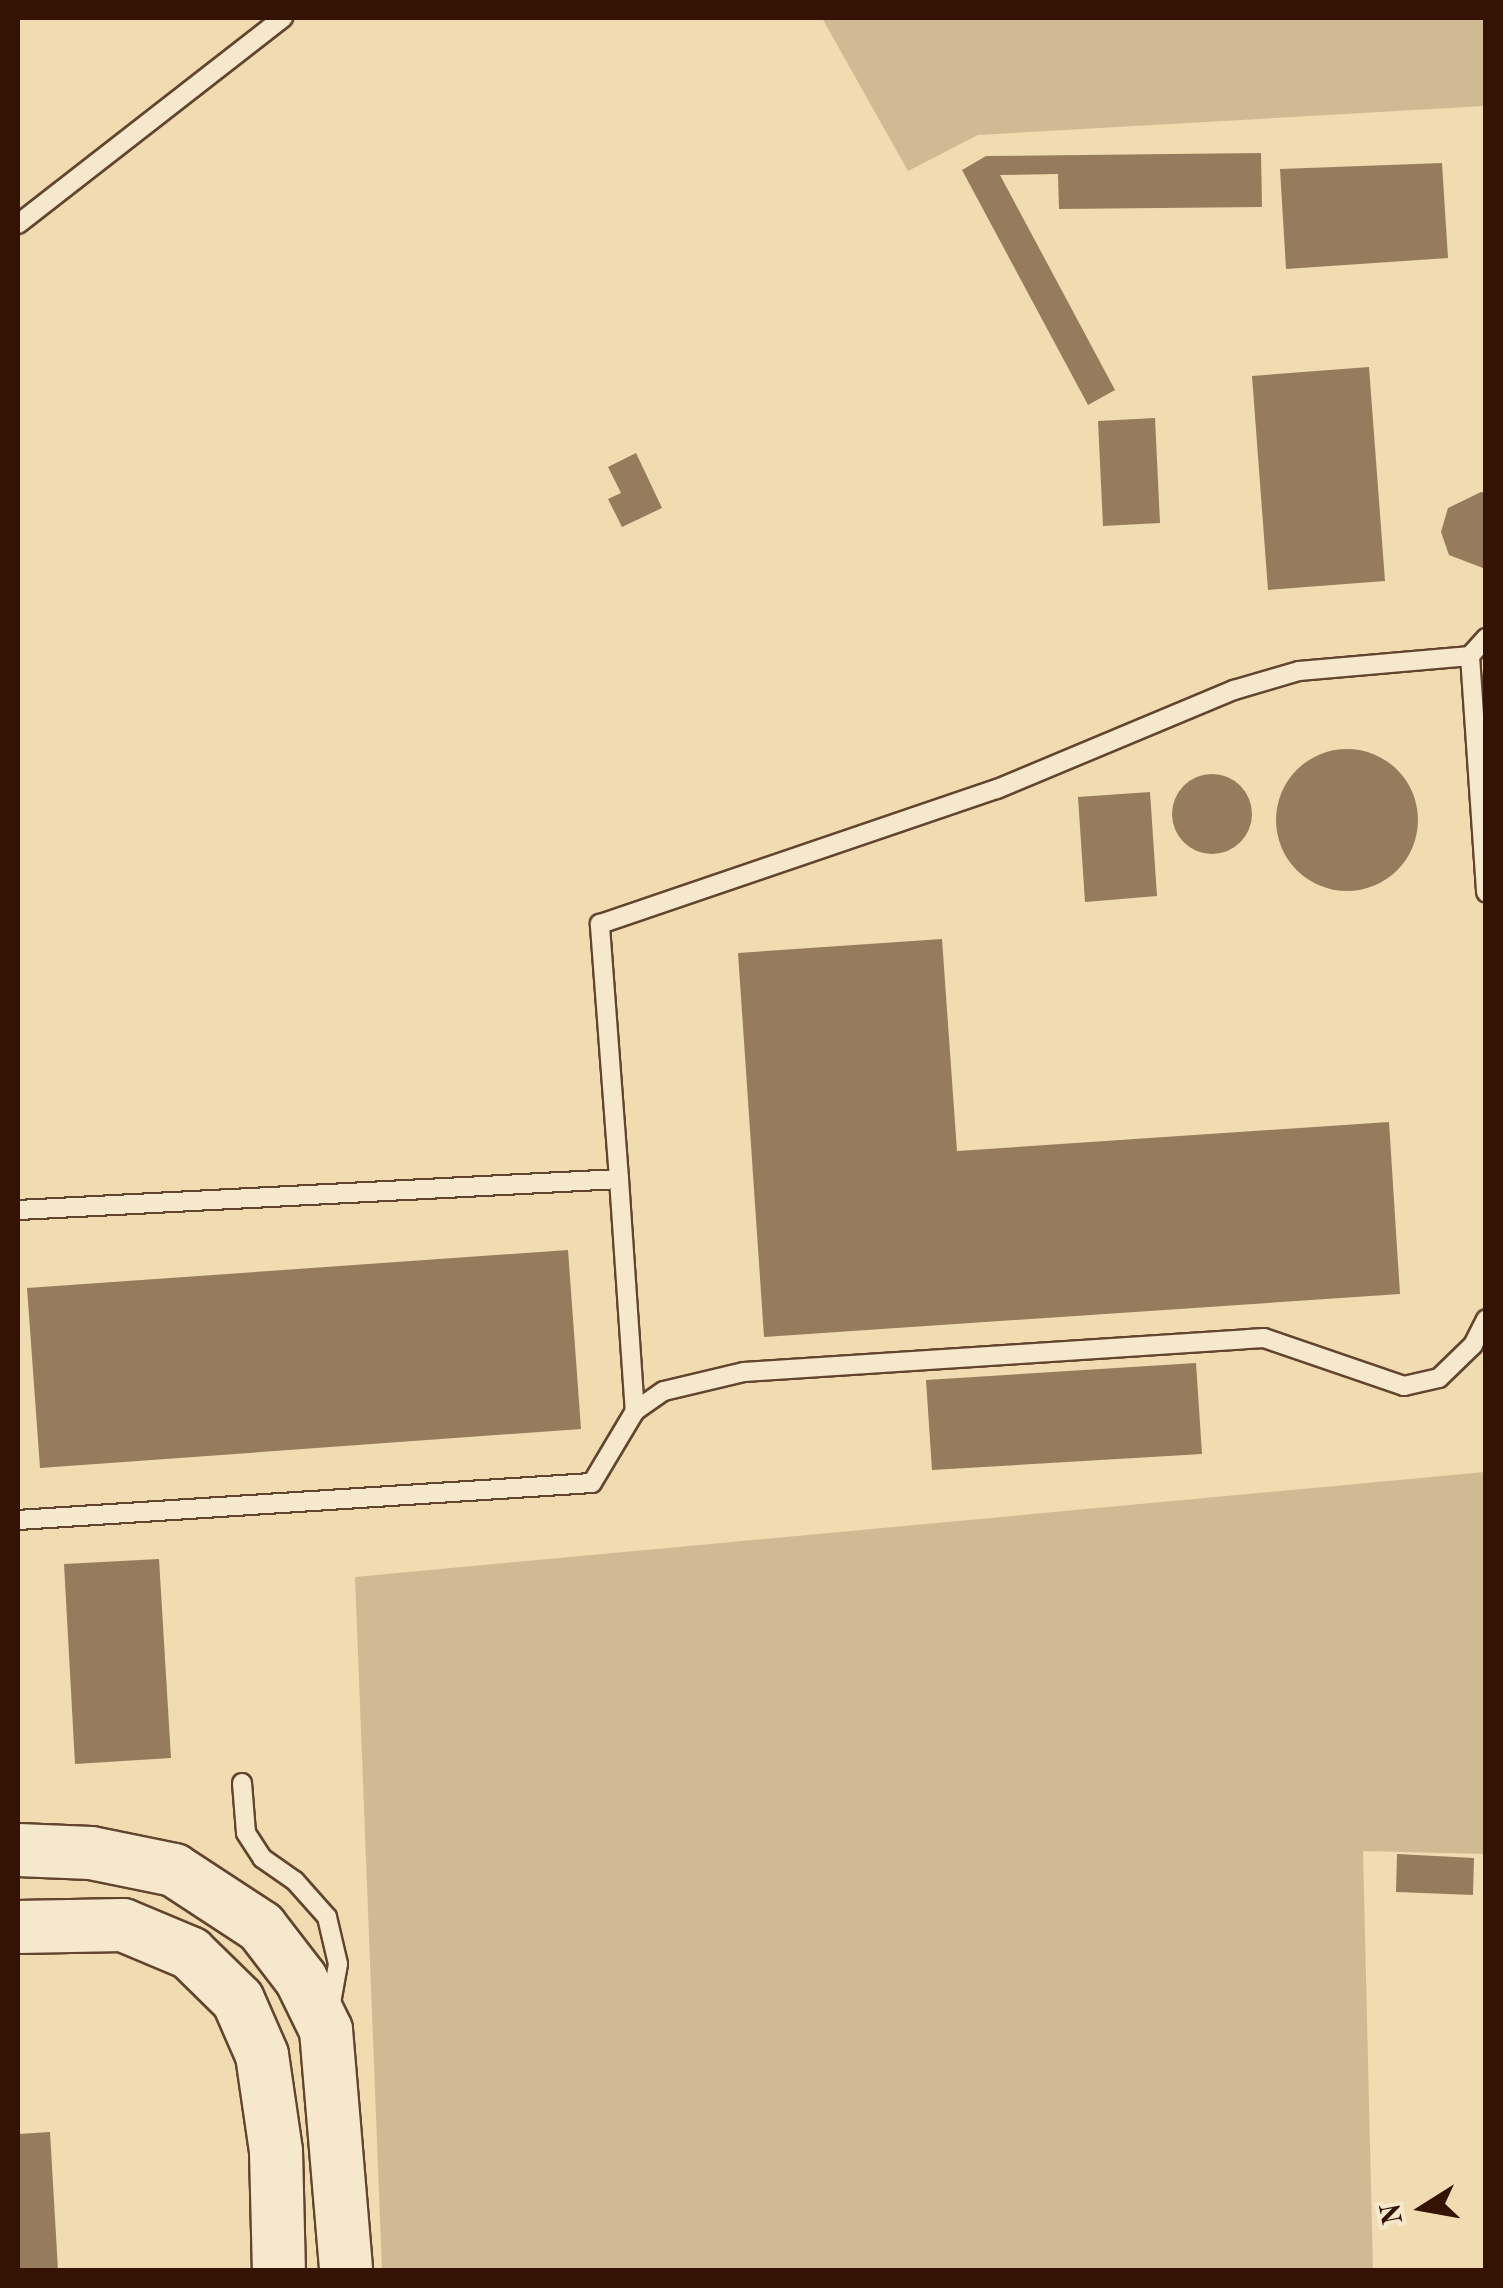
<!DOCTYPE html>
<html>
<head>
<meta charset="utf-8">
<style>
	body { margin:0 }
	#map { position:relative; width:1503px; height:2288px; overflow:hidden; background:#f0dcb0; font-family:"Old Standard TT",serif }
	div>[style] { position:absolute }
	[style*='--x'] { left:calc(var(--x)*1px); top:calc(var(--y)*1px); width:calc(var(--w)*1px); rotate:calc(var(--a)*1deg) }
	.green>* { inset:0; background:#d0ba93 }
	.building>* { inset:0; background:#967c5d }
	.round { border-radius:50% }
	.roads { filter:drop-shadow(2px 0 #63452f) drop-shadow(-2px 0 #63452f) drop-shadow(0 2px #63452f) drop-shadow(0 -2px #63452f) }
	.service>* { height:18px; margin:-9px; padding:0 9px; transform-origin:9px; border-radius:9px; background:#f5e8cc }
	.secondary>* { height:52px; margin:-26px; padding:0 26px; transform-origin:26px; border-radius:26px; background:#f5e8cc }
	span { translate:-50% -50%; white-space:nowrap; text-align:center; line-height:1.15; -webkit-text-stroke:8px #f5e8cc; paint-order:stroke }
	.frame { position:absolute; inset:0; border:20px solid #341304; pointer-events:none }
	.north { position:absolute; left:1373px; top:2158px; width:100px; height:100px; -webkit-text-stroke:8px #f5e8cc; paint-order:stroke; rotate:259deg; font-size:28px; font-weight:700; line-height:40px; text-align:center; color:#341304 }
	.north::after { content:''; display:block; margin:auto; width:35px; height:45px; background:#341304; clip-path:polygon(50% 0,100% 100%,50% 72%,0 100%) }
</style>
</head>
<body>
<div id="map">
	<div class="green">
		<div style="clip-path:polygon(822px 18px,1485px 18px,1485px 106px,978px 135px,908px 171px)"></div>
		<div style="clip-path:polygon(1485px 1472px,1485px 1854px,1363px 1851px,1373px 2270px,382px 2270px,355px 1577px)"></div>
	</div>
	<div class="building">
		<div style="clip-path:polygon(1261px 153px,1262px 207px,1059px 209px,1058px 174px,1000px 175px,1115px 390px,1088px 405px,962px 170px,986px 156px)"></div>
		<div style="clip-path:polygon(1442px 163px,1448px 258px,1286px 269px,1280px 169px)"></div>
		<div style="clip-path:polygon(1369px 367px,1385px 581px,1268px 590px,1252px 376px)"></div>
		<div style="clip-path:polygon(1155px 418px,1160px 523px,1103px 526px,1098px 421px)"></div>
		<div style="clip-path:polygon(636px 453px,662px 508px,622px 527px,608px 499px,621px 493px,608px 467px)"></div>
		<div style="clip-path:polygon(1481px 492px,1486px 493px,1483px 568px,1449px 555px,1441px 532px,1448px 508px)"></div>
		<div class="round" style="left:1276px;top:749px;width:142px;height:142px"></div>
		<div class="round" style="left:1172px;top:774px;width:80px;height:80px"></div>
		<div style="clip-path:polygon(1150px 792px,1157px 896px,1085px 902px,1078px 797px)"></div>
		<div style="clip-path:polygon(942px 939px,957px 1151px,1389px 1122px,1400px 1294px,764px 1337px,738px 953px)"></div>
		<div style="clip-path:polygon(568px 1250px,581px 1429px,40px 1468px,27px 1288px)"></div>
		<div style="clip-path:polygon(1196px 1363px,1202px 1454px,932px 1470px,926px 1380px)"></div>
		<div style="clip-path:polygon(159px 1559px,171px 1758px,75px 1764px,64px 1564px)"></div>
		<div style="clip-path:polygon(1397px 1854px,1474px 1858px,1473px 1895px,1396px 1892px)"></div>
		<div style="clip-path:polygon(50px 2132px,58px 2270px,18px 2270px,18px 2134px)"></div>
	</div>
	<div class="roads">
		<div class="service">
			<div style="--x:18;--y:224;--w:336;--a:-37.9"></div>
			<div style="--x:1486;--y:638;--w:24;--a:132"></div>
			<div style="--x:1470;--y:656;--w:237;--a:86.1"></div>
			<div style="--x:619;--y:1179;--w:233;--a:86.1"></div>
			<div style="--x:18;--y:1210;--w:602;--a:-2.95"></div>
			<div style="--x:619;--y:1179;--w:256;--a:-94.3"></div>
			<div style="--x:600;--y:924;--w:419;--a:-18.8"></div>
			<div style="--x:997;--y:789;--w:257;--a:-22.7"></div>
			<div style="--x:1234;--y:690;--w:68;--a:-16.3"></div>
			<div style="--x:1299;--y:671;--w:172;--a:-5"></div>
			<div style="--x:18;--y:1520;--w:575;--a:-3.69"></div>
			<div style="--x:592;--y:1483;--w:84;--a:-59.2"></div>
			<div style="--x:635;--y:1411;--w:35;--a:-35"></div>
			<div style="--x:664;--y:1391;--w:82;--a:-13.4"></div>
			<div style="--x:744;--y:1372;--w:521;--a:-3.74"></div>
			<div style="--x:1264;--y:1338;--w:148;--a:18.9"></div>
			<div style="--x:1404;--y:1386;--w:36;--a:-13"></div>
			<div style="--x:1439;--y:1378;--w:47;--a:-44.1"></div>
			<div style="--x:1473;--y:1345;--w:29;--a:-63"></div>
			<div style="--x:242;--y:1783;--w:50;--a:85.4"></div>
			<div style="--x:246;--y:1833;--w:30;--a:57"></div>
			<div style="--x:262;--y:1858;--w:40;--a:34.9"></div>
			<div style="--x:295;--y:1881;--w:48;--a:48.4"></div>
			<div style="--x:327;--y:1917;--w:48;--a:76.8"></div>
			<div style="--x:338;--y:1964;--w:46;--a:100.1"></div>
		</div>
		<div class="secondary">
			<div style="--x:18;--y:1850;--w:73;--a:2.4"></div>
			<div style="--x:91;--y:1853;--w:85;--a:11.6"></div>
			<div style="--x:174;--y:1870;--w:104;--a:33.2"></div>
			<div style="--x:261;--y:1927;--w:66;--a:52.4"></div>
			<div style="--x:301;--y:1979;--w:57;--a:63.9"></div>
			<div style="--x:326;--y:2030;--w:241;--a:85.2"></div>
			<div style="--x:18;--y:1927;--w:105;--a:-1.1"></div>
			<div style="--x:123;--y:1925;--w:73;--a:22.7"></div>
			<div style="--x:190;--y:1953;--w:67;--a:44.4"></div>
			<div style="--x:238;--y:2000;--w:60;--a:66.4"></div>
			<div style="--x:262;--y:2055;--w:97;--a:81.7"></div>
			<div style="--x:276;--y:2151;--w:119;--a:88.6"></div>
		</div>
	</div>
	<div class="frame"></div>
	<div class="north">N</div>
</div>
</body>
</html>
